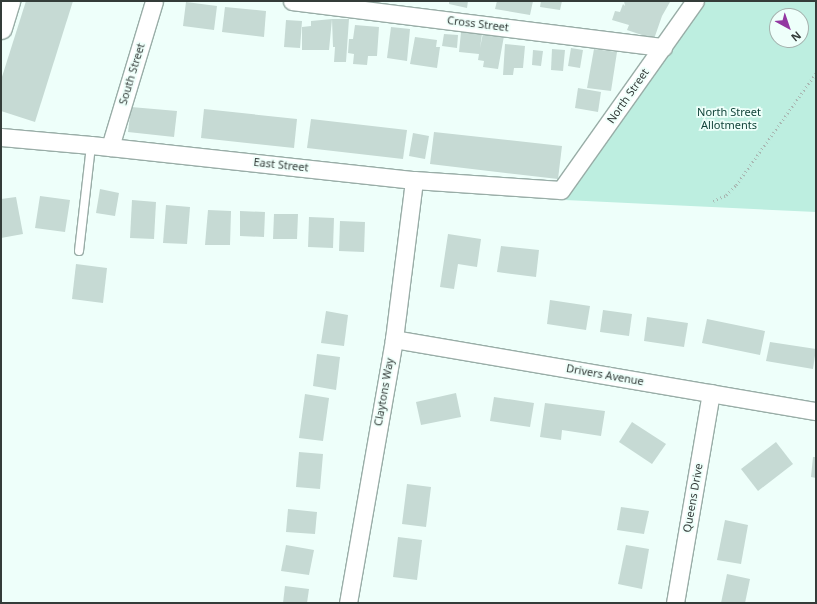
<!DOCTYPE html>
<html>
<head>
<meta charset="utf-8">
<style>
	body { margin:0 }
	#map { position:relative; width:817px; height:604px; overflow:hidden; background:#eefffa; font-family:"Noto Sans",sans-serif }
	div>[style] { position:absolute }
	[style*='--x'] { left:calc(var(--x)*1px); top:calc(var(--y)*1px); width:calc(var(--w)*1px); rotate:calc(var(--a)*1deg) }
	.green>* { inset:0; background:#bdeee0 }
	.building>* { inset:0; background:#c6dad4 }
	.path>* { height:2.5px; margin-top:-1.25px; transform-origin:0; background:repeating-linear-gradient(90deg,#a9b7b2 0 1px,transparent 0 4px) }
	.roads { filter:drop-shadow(1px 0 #99ada7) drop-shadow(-1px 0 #99ada7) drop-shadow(0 1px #99ada7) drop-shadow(0 -1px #99ada7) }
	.lane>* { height:8px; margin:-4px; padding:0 4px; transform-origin:4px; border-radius:4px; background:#fff }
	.street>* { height:17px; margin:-8.5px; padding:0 8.5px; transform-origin:8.5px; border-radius:8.5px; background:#fff }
	.secondary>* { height:22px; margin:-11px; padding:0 11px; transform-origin:11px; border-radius:11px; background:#fff }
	span { translate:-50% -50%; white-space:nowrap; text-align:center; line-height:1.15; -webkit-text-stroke:3.5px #eefffa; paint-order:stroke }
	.street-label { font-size:11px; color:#343c39 }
	.park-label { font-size:11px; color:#12443a }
	.frame { position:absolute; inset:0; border:2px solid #343c39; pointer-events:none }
	.north { position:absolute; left:769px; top:8px; width:40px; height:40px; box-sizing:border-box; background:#eefffa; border:1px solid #a4b1ad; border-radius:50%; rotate:140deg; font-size:11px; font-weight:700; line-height:16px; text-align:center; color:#343c39 }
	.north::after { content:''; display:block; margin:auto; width:14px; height:18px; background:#9237a1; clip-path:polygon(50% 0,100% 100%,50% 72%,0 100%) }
</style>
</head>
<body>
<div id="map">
	<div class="green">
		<div style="clip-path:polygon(evenodd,706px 1px,816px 1px,816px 212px,565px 200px,706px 1px,777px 16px,801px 16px,801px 40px,777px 40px,777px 16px)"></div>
	</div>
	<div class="building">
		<div style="clip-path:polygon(26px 1px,73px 1px,35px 122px,1px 111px,1px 80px)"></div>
		<div style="clip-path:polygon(449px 1px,468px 1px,467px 8px,449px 4px)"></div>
		<div style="clip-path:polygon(497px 1px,533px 1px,530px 15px,495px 9px)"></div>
		<div style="clip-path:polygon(541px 1px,562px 1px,560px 10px,540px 7px)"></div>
		<div style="clip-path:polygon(624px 1px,670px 2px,662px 16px,654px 39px,627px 30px,629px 25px,612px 20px,615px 11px,620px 12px,623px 4px,625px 6px)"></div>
		<div style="clip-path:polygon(186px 2px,217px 6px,214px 30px,183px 26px)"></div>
		<div style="clip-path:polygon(225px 7px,266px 11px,264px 37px,222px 32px)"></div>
		<div style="clip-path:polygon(332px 19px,329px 50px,302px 50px,302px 27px,311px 26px,311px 21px,332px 19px,349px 19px,346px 62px,334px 62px,335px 47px,333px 47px)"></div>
		<div style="clip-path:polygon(286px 20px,302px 21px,300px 48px,284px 47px)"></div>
		<div style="clip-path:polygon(355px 25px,379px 27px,377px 56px,368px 56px,367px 65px,353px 64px,354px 54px,348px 53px,349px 39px,353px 39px)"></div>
		<div style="clip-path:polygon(391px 27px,410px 29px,407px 61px,387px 58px)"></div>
		<div style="clip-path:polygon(461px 32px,482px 34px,480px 48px,483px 33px,504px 36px,498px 69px,483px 67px,484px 61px,478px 60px,479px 54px,459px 52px)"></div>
		<div style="clip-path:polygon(444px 34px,458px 35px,457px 48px,442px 46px)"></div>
		<div style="clip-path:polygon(415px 37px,437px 40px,436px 47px,440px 47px,437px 68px,410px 64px)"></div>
		<div style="clip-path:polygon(505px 44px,525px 46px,523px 68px,514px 68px,513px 75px,503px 75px)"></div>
		<div style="clip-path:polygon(571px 48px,583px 50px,580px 68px,568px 66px)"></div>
		<div style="clip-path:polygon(552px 49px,565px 50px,563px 71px,551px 70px)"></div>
		<div style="clip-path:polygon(594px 49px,617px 52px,611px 91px,587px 88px)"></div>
		<div style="clip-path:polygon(533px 50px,543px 51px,541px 66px,532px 65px)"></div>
		<div style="clip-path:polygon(578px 88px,601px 92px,598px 112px,575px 108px)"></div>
		<div style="clip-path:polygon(131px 107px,177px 111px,174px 137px,128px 132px)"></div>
		<div style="clip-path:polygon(204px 109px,297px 119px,294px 148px,201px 138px)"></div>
		<div style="clip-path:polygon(311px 119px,407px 130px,403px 159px,307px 148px)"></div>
		<div style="clip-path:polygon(434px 132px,562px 146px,558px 179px,430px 164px)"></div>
		<div style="clip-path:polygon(413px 133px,429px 136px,425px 159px,409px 156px)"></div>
		<div style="clip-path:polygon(100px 189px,119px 193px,115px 216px,96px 213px)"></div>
		<div style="clip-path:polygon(40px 196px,70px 200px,65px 232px,35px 228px)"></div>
		<div style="clip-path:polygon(16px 197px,23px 234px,1px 238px,1px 199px)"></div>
		<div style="clip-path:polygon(132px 200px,156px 202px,154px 239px,130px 238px)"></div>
		<div style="clip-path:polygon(166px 205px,190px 207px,187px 244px,163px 243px)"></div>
		<div style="clip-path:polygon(208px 210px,231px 211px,230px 245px,205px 245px)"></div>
		<div style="clip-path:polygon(240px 211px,265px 212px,264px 237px,240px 236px)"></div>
		<div style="clip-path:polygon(274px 214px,298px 214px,297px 239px,273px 239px)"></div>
		<div style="clip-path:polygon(309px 217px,334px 218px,333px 248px,308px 247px)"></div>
		<div style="clip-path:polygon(340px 221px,365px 222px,364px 252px,339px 251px)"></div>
		<div style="clip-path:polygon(448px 234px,481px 239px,477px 267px,458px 264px,454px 289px,440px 287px)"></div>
		<div style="clip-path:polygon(501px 246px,539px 250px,536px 277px,497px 272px)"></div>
		<div style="clip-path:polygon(76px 264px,107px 268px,103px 303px,72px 299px)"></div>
		<div style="clip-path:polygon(550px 300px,590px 306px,586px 330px,547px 324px)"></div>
		<div style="clip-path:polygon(603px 310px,632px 314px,629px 336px,600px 332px)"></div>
		<div style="clip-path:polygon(326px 311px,348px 315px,344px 346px,321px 343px)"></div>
		<div style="clip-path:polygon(647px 317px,688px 323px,684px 347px,644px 341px)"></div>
		<div style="clip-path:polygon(707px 319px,765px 331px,760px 355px,702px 343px)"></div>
		<div style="clip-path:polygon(770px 342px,816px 349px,813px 369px,766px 361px)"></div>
		<div style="clip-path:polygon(317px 354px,340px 357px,336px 390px,313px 386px)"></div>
		<div style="clip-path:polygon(456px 393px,461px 417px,421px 425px,416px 402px)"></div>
		<div style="clip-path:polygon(305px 394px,329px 398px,323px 441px,299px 438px)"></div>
		<div style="clip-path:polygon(494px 397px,534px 403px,530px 427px,490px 421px)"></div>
		<div style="clip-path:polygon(545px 403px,605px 411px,601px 436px,562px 430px,561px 440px,540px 437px)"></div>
		<div style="clip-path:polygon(632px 422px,666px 444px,652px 464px,619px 442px)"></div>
		<div style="clip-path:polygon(776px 442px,793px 464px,758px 491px,741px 469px)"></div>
		<div style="clip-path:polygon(299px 452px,323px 454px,320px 489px,296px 487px)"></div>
		<div style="clip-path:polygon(813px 457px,816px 457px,816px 478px,811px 477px)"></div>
		<div style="clip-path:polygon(407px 484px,431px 487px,426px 527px,402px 524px)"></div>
		<div style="clip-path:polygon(621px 507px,649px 511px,644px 534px,617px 530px)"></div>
		<div style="clip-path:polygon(288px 509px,317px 512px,315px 534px,286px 532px)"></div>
		<div style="clip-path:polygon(725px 520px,748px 525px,741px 564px,717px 560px)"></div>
		<div style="clip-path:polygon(398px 537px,422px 540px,417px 580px,393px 577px)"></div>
		<div style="clip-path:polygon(286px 545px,314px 550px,309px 575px,281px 571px)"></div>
		<div style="clip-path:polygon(626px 545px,649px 549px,642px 589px,618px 584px)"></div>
		<div style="clip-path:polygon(727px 574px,750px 579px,745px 603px,721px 603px)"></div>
		<div style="clip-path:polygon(285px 586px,309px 589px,307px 603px,283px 603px)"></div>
	</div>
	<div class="path">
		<div style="--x:713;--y:201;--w:14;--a:-25"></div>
		<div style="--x:726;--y:195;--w:14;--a:-45"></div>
		<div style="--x:736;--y:185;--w:138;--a:-54.5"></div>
	</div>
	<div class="roads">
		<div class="lane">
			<div style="--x:79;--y:251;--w:107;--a:-83.5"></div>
		</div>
		<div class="street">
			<div style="--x:292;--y:1;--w:374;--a:7.1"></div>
			<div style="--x:1;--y:137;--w:90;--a:5.1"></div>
			<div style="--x:91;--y:145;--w:325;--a:6.2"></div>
			<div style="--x:414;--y:180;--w:147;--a:3.9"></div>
			<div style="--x:561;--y:190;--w:232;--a:-54.7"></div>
			<div style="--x:110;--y:147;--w:152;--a:-73.2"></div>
			<div style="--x:394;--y:339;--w:428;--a:9.7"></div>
			<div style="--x:348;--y:603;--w:268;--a:-80.1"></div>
			<div style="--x:394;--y:339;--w:160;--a:-82.8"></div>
			<div style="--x:675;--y:603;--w:213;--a:-80.3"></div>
		</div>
		<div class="secondary">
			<div style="--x:1;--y:28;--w:28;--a:-73"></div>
		</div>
	</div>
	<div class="street-label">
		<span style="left:478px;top:24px;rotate:7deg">Cross Street</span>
		<span style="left:132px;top:74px;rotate:-73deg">South Street</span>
		<span style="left:628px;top:96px;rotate:-55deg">North Street</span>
		<span style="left:281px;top:165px;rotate:6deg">East Street</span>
		<span style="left:605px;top:375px;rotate:10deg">Drivers Avenue</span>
		<span style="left:384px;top:392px;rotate:-80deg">Claytons Way</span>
		<span style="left:693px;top:498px;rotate:-80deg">Queens Drive</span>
	</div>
	<div class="park-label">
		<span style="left:729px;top:119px">North Street<br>Allotments</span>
	</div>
	<div class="frame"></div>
	<div class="north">N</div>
</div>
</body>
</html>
